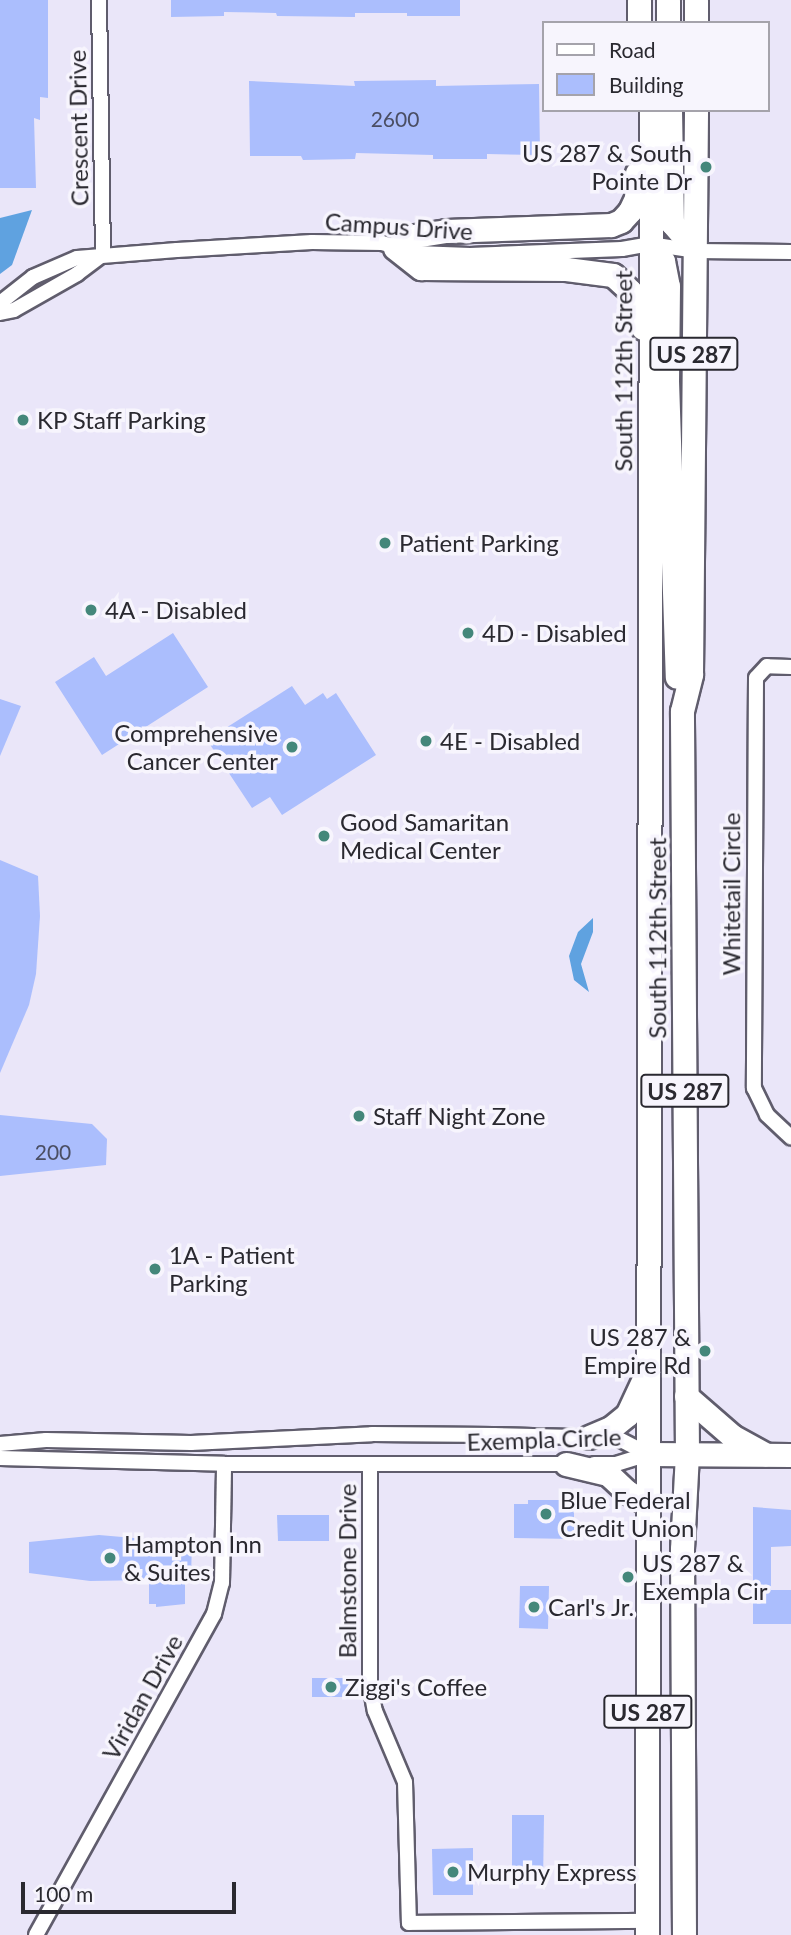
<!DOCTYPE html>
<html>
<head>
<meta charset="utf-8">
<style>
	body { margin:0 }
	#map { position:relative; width:791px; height:1935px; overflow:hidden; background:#eae6f9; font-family:Lato,sans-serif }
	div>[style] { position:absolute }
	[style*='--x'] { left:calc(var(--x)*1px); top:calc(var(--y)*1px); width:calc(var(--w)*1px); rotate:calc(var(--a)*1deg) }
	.water>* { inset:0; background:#5fa2e0 }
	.building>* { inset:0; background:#abbefd }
	.roads { filter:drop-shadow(2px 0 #605d6d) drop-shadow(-2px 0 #605d6d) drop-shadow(0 2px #605d6d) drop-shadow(0 -2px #605d6d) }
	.minor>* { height:14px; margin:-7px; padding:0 7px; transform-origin:7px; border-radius:7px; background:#fff }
	.primary>* { height:23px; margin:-11.5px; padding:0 11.5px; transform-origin:11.5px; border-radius:11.5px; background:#fff }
	.dots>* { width:19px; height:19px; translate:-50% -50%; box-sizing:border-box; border:4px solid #f7f5fd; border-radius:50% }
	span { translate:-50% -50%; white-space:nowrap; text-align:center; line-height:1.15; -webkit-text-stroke:7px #f7f5fd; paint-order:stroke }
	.number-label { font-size:21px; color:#4a4e63 }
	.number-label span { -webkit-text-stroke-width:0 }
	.shield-label span { padding:2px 5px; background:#f7f5fd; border:2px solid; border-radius:5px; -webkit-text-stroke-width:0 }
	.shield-label { font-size:23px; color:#2a2930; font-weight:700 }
	.street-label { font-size:24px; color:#2a2930 }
	.poi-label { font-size:24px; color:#2a2930 }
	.right { translate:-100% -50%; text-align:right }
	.left { translate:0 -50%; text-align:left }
	.legend { position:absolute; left:542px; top:21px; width:228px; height:91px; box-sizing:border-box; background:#f7f5fd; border:2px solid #a5a3ab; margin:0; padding:9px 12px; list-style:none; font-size:21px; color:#2a2930 }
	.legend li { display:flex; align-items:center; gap:14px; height:35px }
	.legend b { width:35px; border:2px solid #a5a3ab }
	.scale { position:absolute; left:21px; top:1882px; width:215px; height:32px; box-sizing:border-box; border:4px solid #2a2930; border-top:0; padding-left:9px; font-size:21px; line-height:24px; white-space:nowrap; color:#2a2930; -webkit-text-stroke:5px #f7f5fd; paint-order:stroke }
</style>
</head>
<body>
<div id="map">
	<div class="water">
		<div style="clip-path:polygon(32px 210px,12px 265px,0 274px,0 218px)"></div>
		<div style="clip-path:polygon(593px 918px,593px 932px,581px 964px,589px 992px,574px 980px,569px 956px,578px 932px)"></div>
	</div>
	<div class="building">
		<div style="clip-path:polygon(0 0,48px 0,48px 98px,40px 97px,40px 120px,34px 118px,36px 188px,0 188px)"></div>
		<div style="clip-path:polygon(171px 0,460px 0,460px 16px,407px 16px,407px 13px,355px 13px,355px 17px,277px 16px,276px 13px,224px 12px,224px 16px,171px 17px)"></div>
		<div style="clip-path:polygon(436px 80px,436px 86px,539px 84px,540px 155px,487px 154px,487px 159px,433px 159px,433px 155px,356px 153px,355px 159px,303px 160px,301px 156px,250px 156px,249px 81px,355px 86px,354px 81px)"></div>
		<div style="clip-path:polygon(173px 633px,208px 687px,102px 755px,55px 682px,94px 657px,106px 676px)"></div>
		<div style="clip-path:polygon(292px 686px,305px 705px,323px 693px,327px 699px,336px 693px,376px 755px,282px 815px,270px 797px,252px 808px,207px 740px)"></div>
		<div style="clip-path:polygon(0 699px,21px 706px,0 756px)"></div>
		<div style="clip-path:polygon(0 860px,38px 876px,40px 916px,36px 974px,29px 1005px,0 1073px)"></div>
		<div style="clip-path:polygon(0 1115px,92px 1124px,107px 1139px,106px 1165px,0 1176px)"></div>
		<div style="clip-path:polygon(528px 1500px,574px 1500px,574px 1539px,514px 1538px,514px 1504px,528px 1504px)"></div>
		<div style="clip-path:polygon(753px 1507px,791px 1510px,791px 1546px,771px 1547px,771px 1590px,791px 1590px,791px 1624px,753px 1624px)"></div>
		<div style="clip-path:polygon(277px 1515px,329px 1515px,329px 1541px,278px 1541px)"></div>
		<div style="clip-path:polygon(99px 1535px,192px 1543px,191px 1576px,185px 1576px,185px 1604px,156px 1607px,156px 1604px,149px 1604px,149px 1580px,90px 1581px,29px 1573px,29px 1542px)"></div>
		<div style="clip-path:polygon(520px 1586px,549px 1586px,548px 1629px,519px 1628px)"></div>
		<div style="clip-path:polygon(312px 1678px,351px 1678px,351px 1697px,312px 1697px)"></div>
		<div style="clip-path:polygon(512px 1815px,544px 1815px,543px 1884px,512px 1884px)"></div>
		<div style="clip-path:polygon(473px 1848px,473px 1895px,433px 1895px,432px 1849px)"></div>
	</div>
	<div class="roads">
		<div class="minor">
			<div style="--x:99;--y:0;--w:255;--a:89.1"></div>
			<div style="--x:0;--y:303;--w:42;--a:-38.2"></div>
			<div style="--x:33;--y:277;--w:48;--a:-23.4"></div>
			<div style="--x:77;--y:258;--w:100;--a:-4.6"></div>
			<div style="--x:177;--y:250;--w:135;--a:-3.4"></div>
			<div style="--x:312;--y:242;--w:70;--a:0.8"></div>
			<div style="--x:382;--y:243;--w:35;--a:16"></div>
			<div style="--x:416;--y:253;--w:54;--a:2.1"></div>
			<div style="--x:470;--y:255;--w:152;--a:-2.3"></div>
			<div style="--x:622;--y:249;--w:28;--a:-10"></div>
			<div style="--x:650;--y:244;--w:47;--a:8.7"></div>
			<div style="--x:696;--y:251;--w:95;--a:0.6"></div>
			<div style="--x:0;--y:313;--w:14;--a:-12"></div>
			<div style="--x:14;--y:310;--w:73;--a:-29.7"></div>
			<div style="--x:77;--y:274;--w:30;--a:-37"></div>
			<div style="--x:791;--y:667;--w:24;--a:-178"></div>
			<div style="--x:767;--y:666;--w:16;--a:133"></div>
			<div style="--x:756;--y:678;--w:410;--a:90.3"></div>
			<div style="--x:754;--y:1088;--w:30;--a:64"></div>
			<div style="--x:767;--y:1115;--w:33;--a:43"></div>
			<div style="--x:0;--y:1444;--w:46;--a:-5"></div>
			<div style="--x:46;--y:1440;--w:145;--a:1.2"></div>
			<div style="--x:191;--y:1443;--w:181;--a:-2.8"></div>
			<div style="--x:372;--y:1434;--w:122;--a:0.5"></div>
			<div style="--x:494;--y:1435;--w:123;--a:1.4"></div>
			<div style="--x:617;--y:1438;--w:35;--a:27"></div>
			<div style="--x:0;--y:1458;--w:224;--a:1.5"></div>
			<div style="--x:224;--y:1464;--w:350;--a:0"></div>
			<div style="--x:370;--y:1464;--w:220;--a:90"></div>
			<div style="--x:370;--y:1684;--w:27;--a:80"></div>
			<div style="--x:375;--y:1711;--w:77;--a:67.1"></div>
			<div style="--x:405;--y:1782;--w:141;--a:88.4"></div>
			<div style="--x:409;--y:1923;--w:238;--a:-0.5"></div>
			<div style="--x:594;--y:1464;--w:22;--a:0"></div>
			<div style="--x:616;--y:1464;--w:34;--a:-17"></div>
			<div style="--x:36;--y:1935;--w:367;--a:-61"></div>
			<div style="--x:214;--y:1614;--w:32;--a:-76"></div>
			<div style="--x:222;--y:1583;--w:119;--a:-89"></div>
		</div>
		<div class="primary">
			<div style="--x:668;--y:0;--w:23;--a:90"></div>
			<div style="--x:696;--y:0;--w:23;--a:90"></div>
			<div style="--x:639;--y:23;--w:23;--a:-90"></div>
			<div style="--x:670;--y:110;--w:113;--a:89"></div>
			<div style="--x:672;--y:223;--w:37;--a:49"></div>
			<div style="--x:637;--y:173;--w:25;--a:92"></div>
			<div style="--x:636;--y:198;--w:14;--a:115"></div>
			<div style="--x:630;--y:211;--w:13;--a:132"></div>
			<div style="--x:621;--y:221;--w:11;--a:158"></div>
			<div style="--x:611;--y:225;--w:165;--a:177.9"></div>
			<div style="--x:446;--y:231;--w:32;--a:171"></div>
			<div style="--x:414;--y:236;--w:22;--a:148"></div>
			<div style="--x:395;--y:248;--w:33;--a:38"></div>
			<div style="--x:421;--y:268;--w:145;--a:0.4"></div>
			<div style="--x:566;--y:269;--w:47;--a:7.3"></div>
			<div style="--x:613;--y:275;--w:23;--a:43"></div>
			<div style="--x:630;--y:291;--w:39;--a:71"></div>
			<div style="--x:652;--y:247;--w:18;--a:52"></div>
			<div style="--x:663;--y:261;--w:25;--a:79"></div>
			<div style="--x:668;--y:286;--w:95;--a:90.6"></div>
			<div style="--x:667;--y:381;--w:296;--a:88.1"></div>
			<div style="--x:686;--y:1396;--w:61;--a:41"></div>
			<div style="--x:732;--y:1436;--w:38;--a:29"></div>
			<div style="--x:589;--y:1437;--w:25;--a:-23"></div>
			<div style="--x:612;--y:1427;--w:19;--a:-39"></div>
			<div style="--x:627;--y:1415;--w:40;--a:-65"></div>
			<div style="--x:648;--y:1454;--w:143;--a:0.4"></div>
			<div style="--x:566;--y:1464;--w:43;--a:13.4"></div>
			<div style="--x:608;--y:1474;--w:25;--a:43"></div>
			<div style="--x:626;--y:1491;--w:26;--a:31"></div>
			<div style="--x:647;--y:1935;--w:1825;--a:-89.87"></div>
			<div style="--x:684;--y:1935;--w:386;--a:-90.3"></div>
			<div style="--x:682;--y:1549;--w:94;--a:-87"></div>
			<div style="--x:687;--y:1455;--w:744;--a:-90.39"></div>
			<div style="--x:682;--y:711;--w:38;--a:-76"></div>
			<div style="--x:691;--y:674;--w:564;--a:-89.49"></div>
		</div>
	</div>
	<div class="dots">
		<div style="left:706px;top:167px;background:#44877a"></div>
		<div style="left:23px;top:420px;background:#44877a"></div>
		<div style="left:385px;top:543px;background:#44877a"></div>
		<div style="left:91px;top:610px;background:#44877a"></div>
		<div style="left:468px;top:633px;background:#44877a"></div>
		<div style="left:426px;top:741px;background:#44877a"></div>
		<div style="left:292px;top:747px;background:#44877a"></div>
		<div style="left:324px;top:836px;background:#44877a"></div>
		<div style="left:359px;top:1116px;background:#44877a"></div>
		<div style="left:155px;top:1269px;background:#44877a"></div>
		<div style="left:705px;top:1351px;background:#44877a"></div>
		<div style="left:546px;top:1514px;background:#44877a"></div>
		<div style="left:110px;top:1558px;background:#44877a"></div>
		<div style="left:628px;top:1577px;background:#44877a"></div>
		<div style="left:534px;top:1607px;background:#44877a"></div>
		<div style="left:331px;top:1687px;background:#44877a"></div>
		<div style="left:453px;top:1872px;background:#44877a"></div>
	</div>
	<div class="number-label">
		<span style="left:395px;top:119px">2600</span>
		<span style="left:53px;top:1152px">200</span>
	</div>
	<div class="shield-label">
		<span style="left:694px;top:354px">US 287</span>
		<span style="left:685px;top:1091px">US 287</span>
		<span style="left:648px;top:1712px">US 287</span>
	</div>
	<div class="street-label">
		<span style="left:78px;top:128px;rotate:-91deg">Crescent Drive</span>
		<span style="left:399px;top:226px;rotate:4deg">Campus Drive</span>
		<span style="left:623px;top:371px;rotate:-90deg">South 112th Street</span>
		<span style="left:731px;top:894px;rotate:-90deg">Whitetail Circle</span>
		<span style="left:657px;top:938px;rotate:-90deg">South 112th Street</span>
		<span style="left:544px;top:1439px;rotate:-2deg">Exempla Circle</span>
		<span style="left:347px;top:1571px;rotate:-90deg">Balmstone Drive</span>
		<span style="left:142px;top:1697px;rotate:-61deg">Viridan Drive</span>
	</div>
	<div class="poi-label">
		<span class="right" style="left:692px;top:167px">US 287 &amp; South<br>Pointe Dr</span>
		<span class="left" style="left:37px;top:420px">KP Staff Parking</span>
		<span class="left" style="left:399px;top:543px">Patient Parking</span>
		<span class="left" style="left:105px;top:610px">4A - Disabled</span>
		<span class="left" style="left:482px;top:633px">4D - Disabled</span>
		<span class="right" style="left:278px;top:747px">Comprehensive<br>Cancer Center</span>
		<span class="left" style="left:440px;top:741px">4E - Disabled</span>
		<span class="left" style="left:340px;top:836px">Good Samaritan<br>Medical Center</span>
		<span class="left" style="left:373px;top:1116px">Staff Night Zone</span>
		<span class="left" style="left:169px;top:1269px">1A - Patient<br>Parking</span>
		<span class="right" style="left:691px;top:1351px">US 287 &amp;<br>Empire Rd</span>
		<span class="left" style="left:560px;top:1514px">Blue Federal<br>Credit Union</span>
		<span class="left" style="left:124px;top:1558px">Hampton Inn<br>&amp; Suites</span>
		<span class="left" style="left:642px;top:1577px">US 287 &amp;<br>Exempla Cir</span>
		<span class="left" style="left:548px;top:1607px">Carl's Jr.</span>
		<span class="left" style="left:345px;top:1687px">Ziggi's Coffee</span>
		<span class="left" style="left:467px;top:1872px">Murphy Express</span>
	</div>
	<ul class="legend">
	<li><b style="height:9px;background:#fff"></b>Road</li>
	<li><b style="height:19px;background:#abbefd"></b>Building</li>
	</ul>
	<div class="scale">100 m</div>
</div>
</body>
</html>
